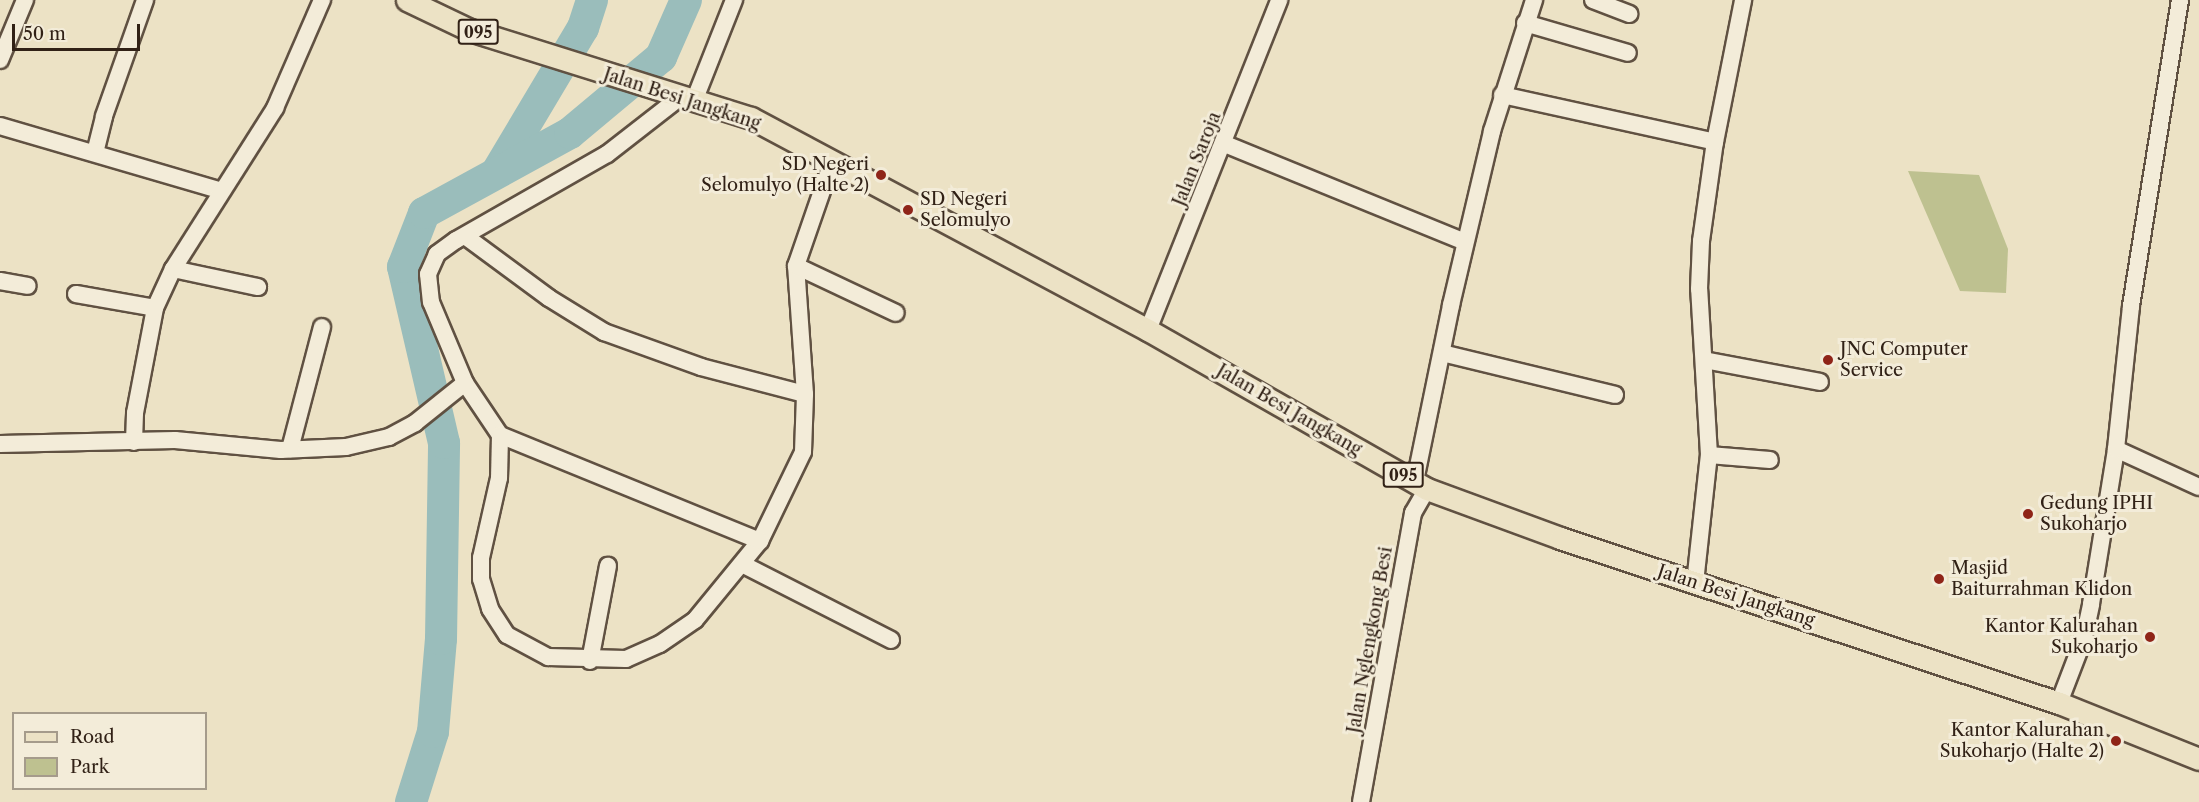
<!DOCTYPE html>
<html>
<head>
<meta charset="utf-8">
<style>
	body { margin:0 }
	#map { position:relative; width:2199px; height:802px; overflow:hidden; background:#ece2c5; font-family:"Libre Caslon Text",serif }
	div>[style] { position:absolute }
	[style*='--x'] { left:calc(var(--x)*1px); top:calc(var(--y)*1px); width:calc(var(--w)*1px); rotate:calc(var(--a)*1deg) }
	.green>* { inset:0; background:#bec190 }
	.river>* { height:32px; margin:-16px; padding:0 16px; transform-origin:16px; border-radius:16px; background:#9abdbb }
	.roads { filter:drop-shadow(2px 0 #605142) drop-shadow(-2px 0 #605142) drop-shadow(0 2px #605142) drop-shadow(0 -2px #605142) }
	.minor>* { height:16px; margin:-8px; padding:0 8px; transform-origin:8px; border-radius:8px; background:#f3ecd9 }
	.major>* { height:21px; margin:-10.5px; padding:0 10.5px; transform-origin:10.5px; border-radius:10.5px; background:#ece2c5 }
	.dots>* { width:16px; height:16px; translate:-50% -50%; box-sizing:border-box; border:3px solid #f3ecd9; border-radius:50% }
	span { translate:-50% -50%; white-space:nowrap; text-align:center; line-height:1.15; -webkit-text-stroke:6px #f3ecd9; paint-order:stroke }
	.shield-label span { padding:2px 4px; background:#f3ecd9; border:2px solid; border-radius:4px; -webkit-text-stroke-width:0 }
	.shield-label { font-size:16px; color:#312116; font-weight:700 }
	.street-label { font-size:18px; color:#312116 }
	.poi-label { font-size:18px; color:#312116 }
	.right { translate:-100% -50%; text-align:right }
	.left { translate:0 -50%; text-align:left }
	.legend { position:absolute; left:12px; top:712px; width:195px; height:78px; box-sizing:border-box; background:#f3ecd9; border:2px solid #a59b8b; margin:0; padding:8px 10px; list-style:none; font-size:18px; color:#312116 }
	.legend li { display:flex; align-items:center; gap:12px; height:30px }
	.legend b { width:30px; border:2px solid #a59b8b }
	.scale { position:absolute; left:12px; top:24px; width:128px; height:27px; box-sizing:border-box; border:3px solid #312116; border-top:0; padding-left:8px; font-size:18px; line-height:21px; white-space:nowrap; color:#312116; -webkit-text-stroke:4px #f3ecd9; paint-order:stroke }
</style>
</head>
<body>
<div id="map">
	<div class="green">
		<div style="clip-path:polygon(1908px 171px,1979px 175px,2008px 249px,2006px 293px,1960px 291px)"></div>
	</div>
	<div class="river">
		<div style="--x:497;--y:172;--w:168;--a:-59.2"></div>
		<div style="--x:583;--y:28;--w:29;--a:-72"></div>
		<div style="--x:411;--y:802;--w:73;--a:-72.6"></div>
		<div style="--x:433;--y:732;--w:93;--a:-85.1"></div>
		<div style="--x:441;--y:639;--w:196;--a:-89.1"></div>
		<div style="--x:444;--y:443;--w:181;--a:-103.1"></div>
		<div style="--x:403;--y:267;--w:58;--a:-68.7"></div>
		<div style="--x:424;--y:213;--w:166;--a:-28.7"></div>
		<div style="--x:570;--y:133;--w:119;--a:-39.9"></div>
		<div style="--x:661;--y:57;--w:62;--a:-66.3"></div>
	</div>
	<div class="roads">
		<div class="minor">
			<div style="--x:1593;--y:0;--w:39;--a:21"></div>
			<div style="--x:1525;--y:23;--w:107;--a:16.2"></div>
			<div style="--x:0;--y:60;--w:65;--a:-67.4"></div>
			<div style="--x:1502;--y:95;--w:218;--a:12.4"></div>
			<div style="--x:679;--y:98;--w:91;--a:142.1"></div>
			<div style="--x:607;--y:154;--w:174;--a:150.3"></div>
			<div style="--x:456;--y:240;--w:24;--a:144"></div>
			<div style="--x:437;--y:254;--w:22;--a:114"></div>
			<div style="--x:428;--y:274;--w:28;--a:84"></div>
			<div style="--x:431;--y:302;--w:88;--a:67.2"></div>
			<div style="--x:465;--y:383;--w:63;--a:56.1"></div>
			<div style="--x:500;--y:435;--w:43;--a:91.3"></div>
			<div style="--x:499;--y:478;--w:82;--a:102.7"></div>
			<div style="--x:481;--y:558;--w:21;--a:90"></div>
			<div style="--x:481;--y:579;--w:31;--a:73"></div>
			<div style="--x:490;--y:609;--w:31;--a:57"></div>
			<div style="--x:507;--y:635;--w:47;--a:28.2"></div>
			<div style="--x:548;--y:657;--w:78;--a:1.5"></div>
			<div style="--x:626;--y:659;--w:37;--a:-24"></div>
			<div style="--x:660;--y:644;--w:42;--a:-34.4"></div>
			<div style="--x:695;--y:620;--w:102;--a:-50.6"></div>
			<div style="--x:760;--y:541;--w:99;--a:-64.2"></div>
			<div style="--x:803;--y:452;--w:58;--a:-88"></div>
			<div style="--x:805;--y:394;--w:128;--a:-94"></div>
			<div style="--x:796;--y:266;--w:110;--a:-70.9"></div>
			<div style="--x:694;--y:101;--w:109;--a:-68.4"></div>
			<div style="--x:0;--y:126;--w:231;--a:16.3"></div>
			<div style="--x:1225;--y:144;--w:259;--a:22.2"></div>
			<div style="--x:95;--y:153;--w:38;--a:-76"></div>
			<div style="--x:104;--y:116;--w:123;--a:-70.5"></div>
			<div style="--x:465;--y:236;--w:104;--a:36.4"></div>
			<div style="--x:549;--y:298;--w:65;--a:31.7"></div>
			<div style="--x:604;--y:332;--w:103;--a:19.8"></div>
			<div style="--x:701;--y:367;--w:107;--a:14.6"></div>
			<div style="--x:796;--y:266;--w:110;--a:25.2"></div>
			<div style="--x:173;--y:269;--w:87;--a:12"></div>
			<div style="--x:0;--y:281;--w:28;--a:10"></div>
			<div style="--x:76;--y:294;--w:80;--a:10"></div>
			<div style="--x:1148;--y:330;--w:355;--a:-68.3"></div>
			<div style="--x:1442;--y:353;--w:178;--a:13.6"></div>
			<div style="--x:1704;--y:360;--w:118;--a:10.7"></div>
			<div style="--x:500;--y:435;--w:281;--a:22.2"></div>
			<div style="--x:134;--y:442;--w:29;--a:-88"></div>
			<div style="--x:135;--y:413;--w:107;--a:-79.2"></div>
			<div style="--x:155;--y:308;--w:43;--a:-65.2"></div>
			<div style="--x:173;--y:269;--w:191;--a:-57.6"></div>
			<div style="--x:275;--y:108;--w:118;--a:-66.5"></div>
			<div style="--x:0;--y:444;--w:175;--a:-1.3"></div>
			<div style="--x:175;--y:440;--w:106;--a:5.4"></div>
			<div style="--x:281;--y:450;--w:65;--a:-2.6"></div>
			<div style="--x:346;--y:447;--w:44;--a:-13.1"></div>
			<div style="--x:389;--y:437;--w:30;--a:-28"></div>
			<div style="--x:415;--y:423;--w:64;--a:-38.7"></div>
			<div style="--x:290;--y:449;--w:126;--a:-75.3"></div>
			<div style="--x:2116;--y:449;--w:91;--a:24.6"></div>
			<div style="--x:1709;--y:455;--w:61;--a:4.7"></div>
			<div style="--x:1415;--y:481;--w:180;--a:-78.4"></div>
			<div style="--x:1451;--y:305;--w:179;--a:-76.7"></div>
			<div style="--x:1492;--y:131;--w:138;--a:-72.2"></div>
			<div style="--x:744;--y:565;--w:165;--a:27"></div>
			<div style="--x:1695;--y:583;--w:129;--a:-83.8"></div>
			<div style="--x:1709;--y:455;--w:166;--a:-93.4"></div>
			<div style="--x:1699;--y:289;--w:48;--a:-87.6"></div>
			<div style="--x:1701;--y:241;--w:100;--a:-82"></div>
			<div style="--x:1715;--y:142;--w:145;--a:-78.8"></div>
			<div style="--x:590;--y:661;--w:97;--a:-79.3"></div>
			<div style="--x:2059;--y:703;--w:70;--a:-69"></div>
			<div style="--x:2084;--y:638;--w:35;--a:-78"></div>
			<div style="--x:2091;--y:604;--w:157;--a:-80.8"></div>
			<div style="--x:2116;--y:449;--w:144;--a:-84"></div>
			<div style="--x:2131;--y:306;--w:310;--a:-80.9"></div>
			<div style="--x:1361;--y:802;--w:294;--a:-79.8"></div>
			<div style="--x:1413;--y:513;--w:28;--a:-60"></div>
		</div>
		<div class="major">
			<div style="--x:407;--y:0;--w:70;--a:25.5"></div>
			<div style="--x:470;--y:30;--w:294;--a:17.4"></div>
			<div style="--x:751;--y:118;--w:450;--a:28.1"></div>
			<div style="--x:1148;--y:330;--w:321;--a:29.7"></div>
			<div style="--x:1427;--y:489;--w:142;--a:20.2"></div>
			<div style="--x:1560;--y:538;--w:526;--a:18.3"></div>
			<div style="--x:2059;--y:703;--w:151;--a:21.8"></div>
		</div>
	</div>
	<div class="dots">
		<div style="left:881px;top:175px;background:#8f2418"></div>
		<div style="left:908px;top:210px;background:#8f2418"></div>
		<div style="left:1828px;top:360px;background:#8f2418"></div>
		<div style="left:2028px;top:514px;background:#8f2418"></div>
		<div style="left:1939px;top:579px;background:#8f2418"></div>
		<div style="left:2150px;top:637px;background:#8f2418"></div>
		<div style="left:2116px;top:741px;background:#8f2418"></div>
	</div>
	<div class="shield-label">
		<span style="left:478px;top:32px">095</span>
		<span style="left:1403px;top:475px">095</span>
	</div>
	<div class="street-label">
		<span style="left:682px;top:99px;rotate:18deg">Jalan Besi Jangkang</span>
		<span style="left:1197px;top:159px;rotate:-68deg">Jalan Saroja</span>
		<span style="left:1289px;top:410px;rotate:30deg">Jalan Besi Jangkang</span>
		<span style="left:1736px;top:596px;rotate:18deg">Jalan Besi Jangkang</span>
		<span style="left:1370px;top:640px;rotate:-80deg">Jalan Nglengkong Besi</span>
	</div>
	<div class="poi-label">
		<span class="right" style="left:869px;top:175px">SD Negeri<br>Selomulyo (Halte 2)</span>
		<span class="left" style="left:920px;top:210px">SD Negeri<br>Selomulyo</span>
		<span class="left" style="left:1840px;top:360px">JNC Computer<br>Service</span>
		<span class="left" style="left:2040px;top:514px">Gedung IPHI<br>Sukoharjo</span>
		<span class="left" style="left:1951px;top:579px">Masjid<br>Baiturrahman Klidon</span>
		<span class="right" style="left:2138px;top:637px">Kantor Kalurahan<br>Sukoharjo</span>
		<span class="right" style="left:2104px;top:741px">Kantor Kalurahan<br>Sukoharjo (Halte 2)</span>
	</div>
	<ul class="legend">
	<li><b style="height:8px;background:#ece2c5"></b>Road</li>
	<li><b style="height:16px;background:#bec190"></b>Park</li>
	</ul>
	<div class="scale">50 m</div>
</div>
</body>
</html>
